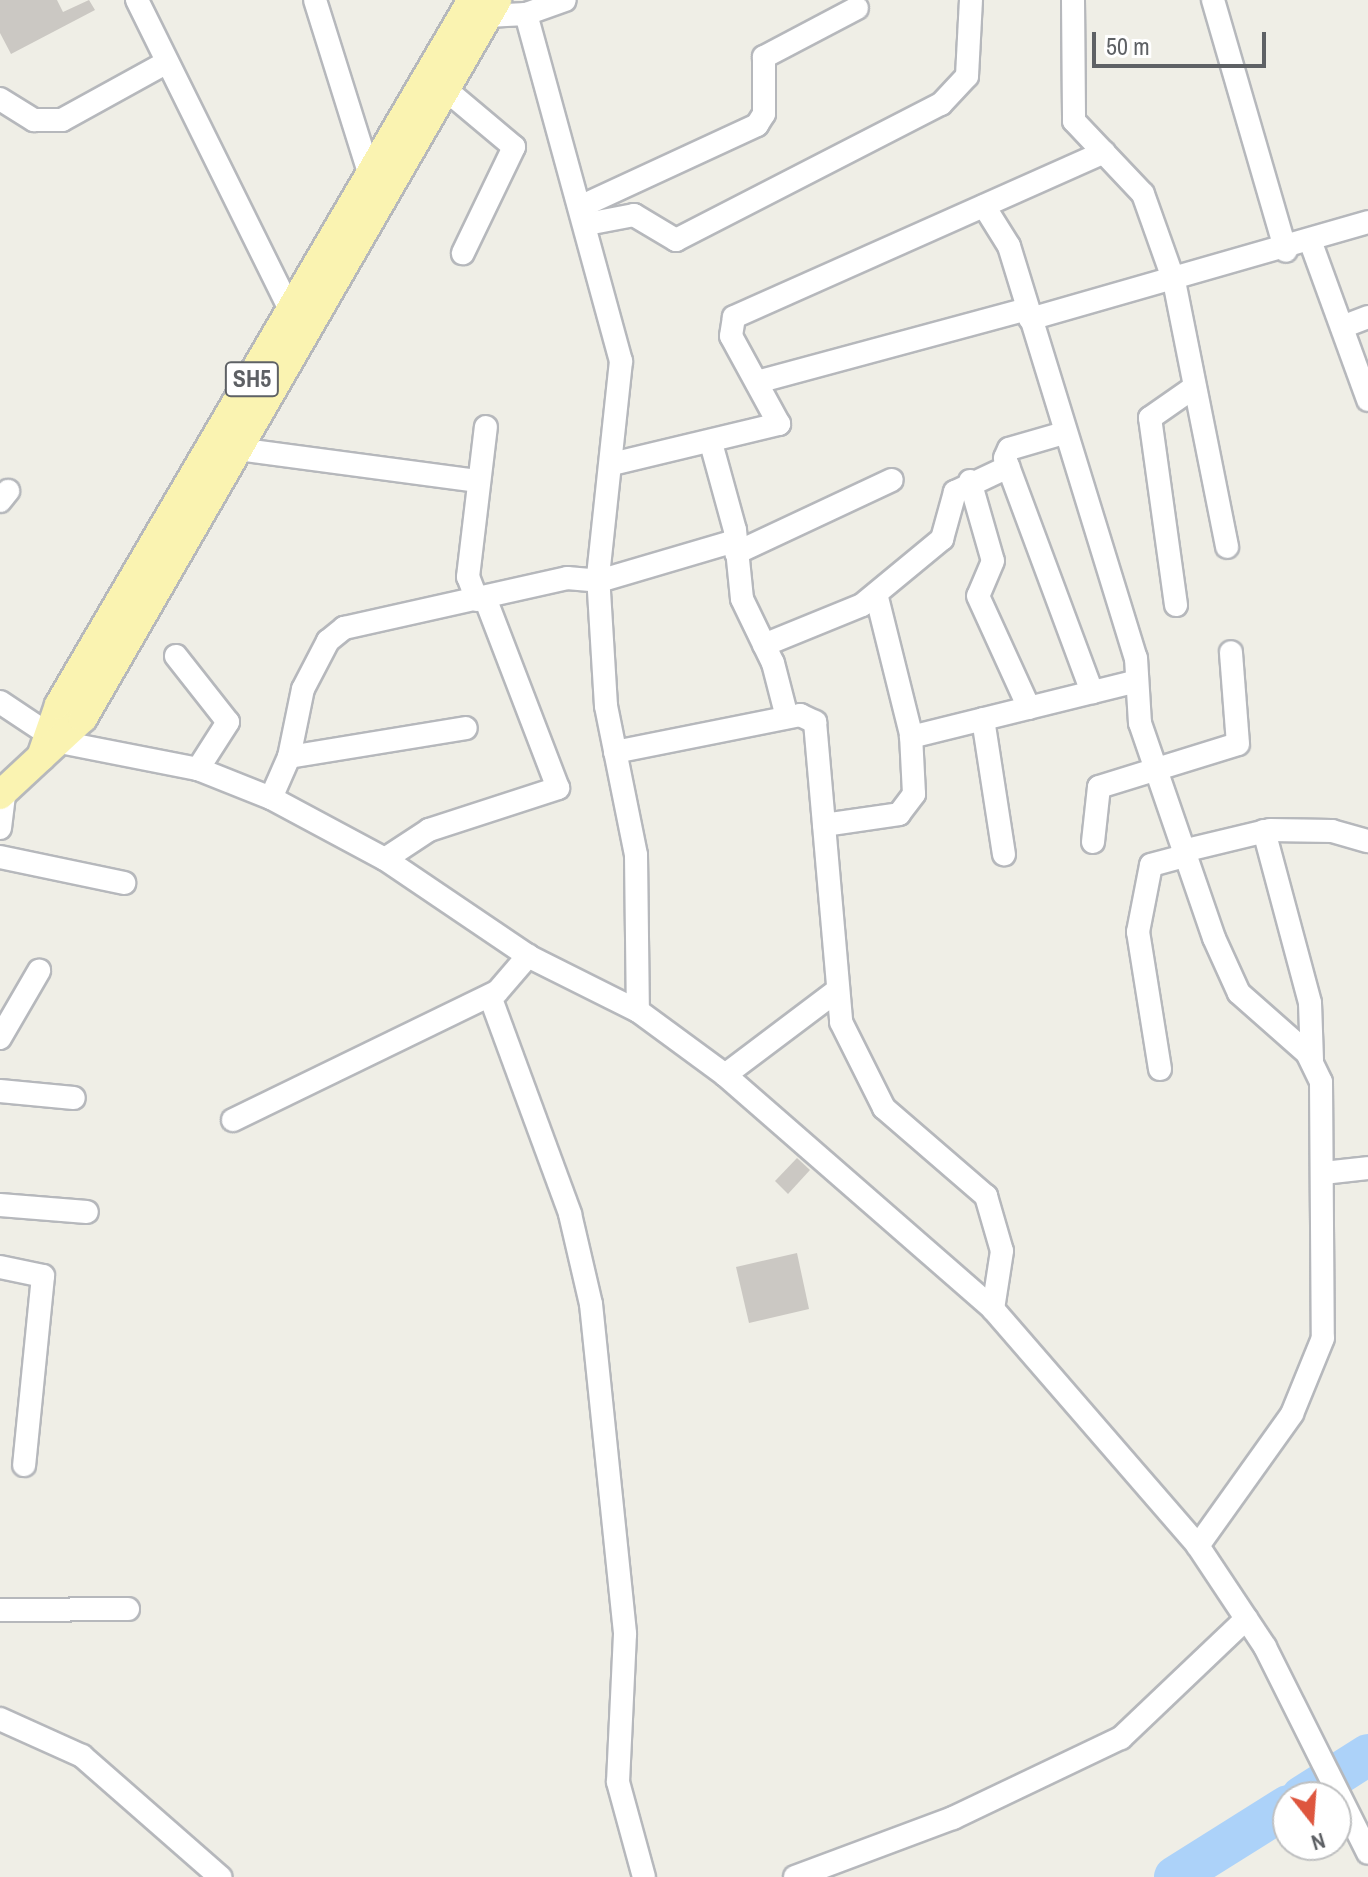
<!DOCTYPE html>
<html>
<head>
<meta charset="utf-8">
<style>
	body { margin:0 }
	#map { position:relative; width:1368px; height:1877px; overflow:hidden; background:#efeee6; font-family:"Archivo Narrow",sans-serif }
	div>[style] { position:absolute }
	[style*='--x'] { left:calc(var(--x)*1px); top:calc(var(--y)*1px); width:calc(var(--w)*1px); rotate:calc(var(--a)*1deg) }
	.river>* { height:42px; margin:-21px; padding:0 21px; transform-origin:21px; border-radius:21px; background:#acd2f9 }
	.building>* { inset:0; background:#cbc8c3 }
	.roads { filter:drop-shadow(2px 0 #b6b8bc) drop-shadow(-2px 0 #b6b8bc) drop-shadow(0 2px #b6b8bc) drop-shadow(0 -2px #b6b8bc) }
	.minor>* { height:22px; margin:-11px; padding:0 11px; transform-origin:11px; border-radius:11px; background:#fff }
	.major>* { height:28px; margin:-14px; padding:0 14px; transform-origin:14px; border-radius:14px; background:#faf3b1 }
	span { translate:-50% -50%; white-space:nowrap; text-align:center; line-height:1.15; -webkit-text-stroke:6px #fff; paint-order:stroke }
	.shield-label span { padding:2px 6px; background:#fff; border:2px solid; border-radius:6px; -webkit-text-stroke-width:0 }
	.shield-label { font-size:24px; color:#5e6165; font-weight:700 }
	.north { position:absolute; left:1272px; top:1781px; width:80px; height:80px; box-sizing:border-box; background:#fff; border:2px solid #bfc0c1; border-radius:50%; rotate:163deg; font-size:22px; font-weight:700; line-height:32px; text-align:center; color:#5e6165 }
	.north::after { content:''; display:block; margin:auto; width:28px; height:36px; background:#de563e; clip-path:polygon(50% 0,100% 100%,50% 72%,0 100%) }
	.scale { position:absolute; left:1092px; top:32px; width:174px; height:36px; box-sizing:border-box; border:4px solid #5e6165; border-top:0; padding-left:10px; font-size:24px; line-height:28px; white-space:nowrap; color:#5e6165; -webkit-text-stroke:6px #fff; paint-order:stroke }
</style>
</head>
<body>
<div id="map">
	<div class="river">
		<div style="--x:1302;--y:1797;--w:78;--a:-32.5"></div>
		<div style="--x:1175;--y:1877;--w:133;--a:-32.1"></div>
	</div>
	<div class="building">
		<div style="clip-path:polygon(0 0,57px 0,63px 12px,89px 0,95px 10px,11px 54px,0 33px)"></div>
		<div style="clip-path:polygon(797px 1158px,810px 1170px,788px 1194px,775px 1181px)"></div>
		<div style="clip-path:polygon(797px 1253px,809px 1309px,749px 1323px,736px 1267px)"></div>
	</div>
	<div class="roads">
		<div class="minor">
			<div style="--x:137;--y:0;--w:359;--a:63.7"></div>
			<div style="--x:315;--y:0;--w:183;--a:72.6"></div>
			<div style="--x:1073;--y:0;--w:121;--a:89.5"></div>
			<div style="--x:1074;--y:121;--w:100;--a:46.6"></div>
			<div style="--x:1143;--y:194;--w:92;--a:70.4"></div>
			<div style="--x:1174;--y:281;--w:271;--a:78.7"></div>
			<div style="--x:1213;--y:0;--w:261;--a:73.8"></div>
			<div style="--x:526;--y:14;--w:360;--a:74.7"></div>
			<div style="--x:621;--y:361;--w:215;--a:96.1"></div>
			<div style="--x:598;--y:575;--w:131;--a:86.5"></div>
			<div style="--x:606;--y:706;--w:152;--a:78.6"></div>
			<div style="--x:636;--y:855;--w:156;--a:89.3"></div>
			<div style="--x:487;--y:16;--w:39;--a:-3"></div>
			<div style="--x:526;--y:14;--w:41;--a:-19.7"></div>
			<div style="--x:445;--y:89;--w:90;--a:40"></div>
			<div style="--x:514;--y:147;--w:118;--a:115.7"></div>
			<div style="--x:0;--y:99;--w:40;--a:32"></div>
			<div style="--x:34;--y:120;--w:28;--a:0"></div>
			<div style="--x:62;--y:120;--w:120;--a:-28.9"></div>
			<div style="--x:582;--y:206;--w:193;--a:-24.8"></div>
			<div style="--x:757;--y:125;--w:13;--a:-58"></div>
			<div style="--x:764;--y:114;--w:57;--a:-90"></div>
			<div style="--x:764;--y:57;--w:105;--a:-27.8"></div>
			<div style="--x:984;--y:206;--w:47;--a:58"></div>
			<div style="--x:1009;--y:246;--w:431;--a:72.9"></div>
			<div style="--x:1136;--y:658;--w:65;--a:86.5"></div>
			<div style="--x:1140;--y:723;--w:227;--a:71"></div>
			<div style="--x:1214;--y:938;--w:60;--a:65.6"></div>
			<div style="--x:1239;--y:993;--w:91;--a:41.4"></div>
			<div style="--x:1307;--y:1053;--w:32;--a:64"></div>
			<div style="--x:1321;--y:1082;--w:256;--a:89.6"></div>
			<div style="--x:1323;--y:1338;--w:82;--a:112.2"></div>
			<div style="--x:1292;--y:1414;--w:162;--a:125.5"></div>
			<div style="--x:587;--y:224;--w:48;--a:-10.8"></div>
			<div style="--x:634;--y:215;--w:49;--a:30.8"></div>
			<div style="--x:676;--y:240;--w:298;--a:-27.2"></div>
			<div style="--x:941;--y:104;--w:38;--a:-47"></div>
			<div style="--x:967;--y:76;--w:76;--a:-87"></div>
			<div style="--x:1311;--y:243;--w:167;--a:70"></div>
			<div style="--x:1030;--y:319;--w:352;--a:-16"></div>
			<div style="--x:1342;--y:327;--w:28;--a:-21"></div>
			<div style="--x:757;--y:382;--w:280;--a:-15.1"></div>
			<div style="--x:1064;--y:433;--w:57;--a:163.8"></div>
			<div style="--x:1009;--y:449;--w:10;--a:114"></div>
			<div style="--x:1005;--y:458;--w:250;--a:69.6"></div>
			<div style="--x:711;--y:443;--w:90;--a:74.6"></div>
			<div style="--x:735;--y:530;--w:69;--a:84.2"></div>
			<div style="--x:742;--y:599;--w:71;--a:64.2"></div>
			<div style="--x:773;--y:663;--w:56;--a:75.5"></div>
			<div style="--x:238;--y:449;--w:243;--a:7.6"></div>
			<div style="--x:612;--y:464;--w:172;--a:-13.5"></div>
			<div style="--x:779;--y:424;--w:100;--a:-118.6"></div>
			<div style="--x:731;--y:336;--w:19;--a:-81"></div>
			<div style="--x:734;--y:317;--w:405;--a:-24"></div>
			<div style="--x:970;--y:481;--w:83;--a:74"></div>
			<div style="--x:993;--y:561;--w:38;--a:113"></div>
			<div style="--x:978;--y:596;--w:123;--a:65.5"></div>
			<div style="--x:0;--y:501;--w:13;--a:-51"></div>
			<div style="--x:736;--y:553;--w:172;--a:-25.1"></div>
			<div style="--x:477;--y:600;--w:25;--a:-111"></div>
			<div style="--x:468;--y:577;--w:151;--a:-83.2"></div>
			<div style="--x:1176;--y:605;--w:189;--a:-97.9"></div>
			<div style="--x:1150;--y:418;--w:52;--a:-34.9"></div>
			<div style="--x:764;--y:645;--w:106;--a:-22.2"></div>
			<div style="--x:862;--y:605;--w:104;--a:-39.5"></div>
			<div style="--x:942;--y:539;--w:49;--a:-74.5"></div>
			<div style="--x:955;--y:492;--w:59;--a:-25.3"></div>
			<div style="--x:176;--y:656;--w:84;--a:51.8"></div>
			<div style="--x:228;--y:722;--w:56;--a:122.6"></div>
			<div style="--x:0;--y:702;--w:72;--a:33.7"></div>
			<div style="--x:60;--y:742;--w:141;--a:11.1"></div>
			<div style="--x:198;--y:769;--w:79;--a:21.7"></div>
			<div style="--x:271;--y:798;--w:129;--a:28.2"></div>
			<div style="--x:385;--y:859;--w:173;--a:34.1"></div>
			<div style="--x:528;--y:956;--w:123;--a:26.6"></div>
			<div style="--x:638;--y:1011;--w:108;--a:36.3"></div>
			<div style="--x:725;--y:1075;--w:356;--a:41.1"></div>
			<div style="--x:993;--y:1309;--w:313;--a:49.1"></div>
			<div style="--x:1198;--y:1546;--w:121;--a:56.4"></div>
			<div style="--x:1265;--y:1647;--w:230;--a:63.4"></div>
			<div style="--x:983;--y:719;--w:137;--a:81.2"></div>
			<div style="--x:911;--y:737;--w:230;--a:-13.9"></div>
			<div style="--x:615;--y:752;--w:189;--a:-11.3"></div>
			<div style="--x:800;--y:715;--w:17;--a:25"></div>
			<div style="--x:815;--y:722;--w:301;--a:85"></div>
			<div style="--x:841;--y:1022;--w:96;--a:63.4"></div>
			<div style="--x:884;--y:1108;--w:135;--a:40.8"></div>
			<div style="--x:986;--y:1196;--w:57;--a:73.8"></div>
			<div style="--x:1002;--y:1251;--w:59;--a:98.8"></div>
			<div style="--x:289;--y:757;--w:179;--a:-9.3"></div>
			<div style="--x:271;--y:798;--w:45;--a:-66.3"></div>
			<div style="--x:289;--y:757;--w:69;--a:-78.4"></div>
			<div style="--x:303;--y:689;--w:54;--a:-62.5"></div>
			<div style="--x:328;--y:641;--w:21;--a:-39"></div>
			<div style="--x:344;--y:628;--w:229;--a:-12.6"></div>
			<div style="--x:567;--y:578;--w:32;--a:5"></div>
			<div style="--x:599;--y:581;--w:142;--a:-16.4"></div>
			<div style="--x:824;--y:825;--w:76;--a:-8.3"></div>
			<div style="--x:899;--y:814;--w:25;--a:-53"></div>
			<div style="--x:914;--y:794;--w:60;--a:-92.9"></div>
			<div style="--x:911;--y:734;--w:144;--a:-104"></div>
			<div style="--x:0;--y:828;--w:34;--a:-83"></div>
			<div style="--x:1264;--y:831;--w:178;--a:75"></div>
			<div style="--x:1310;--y:1003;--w:57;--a:88"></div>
			<div style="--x:1093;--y:842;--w:55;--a:-83.8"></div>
			<div style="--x:1099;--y:787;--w:145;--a:-17.2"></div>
			<div style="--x:1238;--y:744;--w:92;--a:-94.4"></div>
			<div style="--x:1187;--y:850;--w:85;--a:-13.5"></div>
			<div style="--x:1270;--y:830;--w:62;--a:0.9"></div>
			<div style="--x:1332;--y:831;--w:37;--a:16"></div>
			<div style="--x:0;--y:857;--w:127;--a:11.8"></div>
			<div style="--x:385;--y:859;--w:53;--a:-33.4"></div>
			<div style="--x:429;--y:830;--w:136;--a:-18"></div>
			<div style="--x:558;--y:788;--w:204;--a:-111"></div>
			<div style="--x:490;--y:996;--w:232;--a:69.8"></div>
			<div style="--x:570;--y:1214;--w:92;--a:76.9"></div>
			<div style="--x:591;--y:1304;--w:332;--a:84.1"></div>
			<div style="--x:625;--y:1634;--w:148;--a:92.7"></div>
			<div style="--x:618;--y:1782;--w:98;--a:74.7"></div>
			<div style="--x:0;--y:1038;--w:78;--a:-59.8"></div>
			<div style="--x:1160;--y:1069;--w:139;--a:-99.1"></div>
			<div style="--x:1138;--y:932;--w:68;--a:-79"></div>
			<div style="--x:1151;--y:865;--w:38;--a:-15"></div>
			<div style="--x:725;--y:1075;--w:141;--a:-37"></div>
			<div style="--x:0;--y:1091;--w:74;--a:5.4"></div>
			<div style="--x:233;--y:1120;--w:293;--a:-25.9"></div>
			<div style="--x:497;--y:992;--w:48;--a:-49.3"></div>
			<div style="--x:1323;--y:1173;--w:45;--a:-6.3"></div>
			<div style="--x:0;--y:1205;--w:87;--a:4.6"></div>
			<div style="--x:0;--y:1267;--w:44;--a:11.8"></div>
			<div style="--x:43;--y:1276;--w:190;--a:95.7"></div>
			<div style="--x:0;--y:1610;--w:128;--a:-0.4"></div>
			<div style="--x:0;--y:1719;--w:90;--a:24.3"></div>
			<div style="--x:82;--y:1756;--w:184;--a:41.2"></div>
			<div style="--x:795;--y:1877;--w:169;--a:-20.5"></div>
			<div style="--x:953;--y:1818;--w:186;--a:-25.5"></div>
			<div style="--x:1121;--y:1738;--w:173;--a:-43.6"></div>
		</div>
		<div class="major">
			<div style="--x:41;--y:757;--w:55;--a:-70.9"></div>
			<div style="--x:59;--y:705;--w:817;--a:-59.64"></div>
			<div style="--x:0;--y:795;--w:113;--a:-42.9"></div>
			<div style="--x:83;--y:718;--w:829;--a:-60.03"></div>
		</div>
	</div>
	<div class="shield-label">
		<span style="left:252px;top:379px">SH5</span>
	</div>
	<div class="north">N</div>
	<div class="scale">50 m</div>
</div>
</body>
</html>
